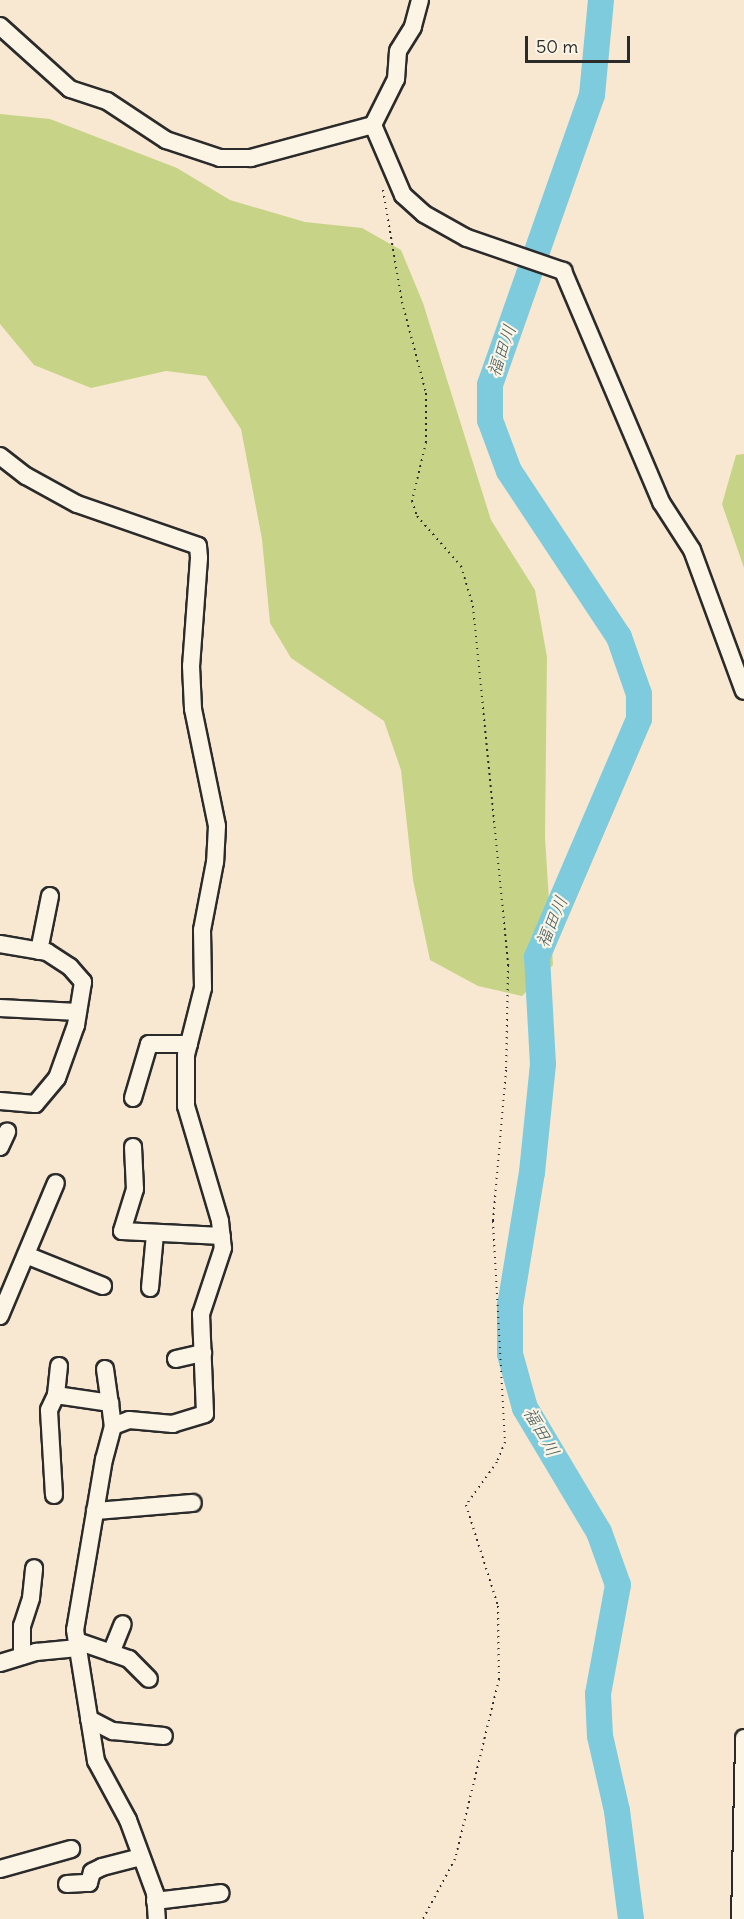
<!DOCTYPE html>
<html>
<head>
<meta charset="utf-8">
<style>
	body { margin:0 }
	#map { position:relative; width:744px; height:1919px; overflow:hidden; background:#f9e8d1; font-family:Delius,"Klee One",sans-serif }
	div>[style] { position:absolute }
	[style*='--x'] { left:calc(var(--x)*1px); top:calc(var(--y)*1px); width:calc(var(--w)*1px); rotate:calc(var(--a)*1deg) }
	.green>* { inset:0; background:#c7d488 }
	.river>* { height:26px; margin:-13px; padding:0 13px; transform-origin:13px; border-radius:13px; background:#7ecbdd }
	.path>* { height:2px; margin-top:-1px; transform-origin:0; background:repeating-linear-gradient(90deg,#2b2b2b 0 1.5px,transparent 0 6px) }
	.roads { filter:drop-shadow(2px 0 #2b2b2b) drop-shadow(-2px 0 #2b2b2b) drop-shadow(0 2px #2b2b2b) drop-shadow(0 -2px #2b2b2b) }
	.minor>* { height:16px; margin:-8px; padding:0 8px; transform-origin:8px; border-radius:8px; background:#fcf5e5 }
	span { translate:-50% -50%; white-space:nowrap; text-align:center; line-height:1.15; -webkit-text-stroke:4.5px #fcf5e5; paint-order:stroke }
	.water-label { font-size:18px; color:#445b60; font-style:italic }
	.scale { position:absolute; left:525px; top:36px; width:105px; height:27px; box-sizing:border-box; border:3px solid #2b2b2b; border-top:0; padding-left:8px; font-size:18px; line-height:21px; white-space:nowrap; color:#2b2b2b; -webkit-text-stroke:4px #fcf5e5; paint-order:stroke }
</style>
</head>
<body>
<div id="map">
	<div class="green">
		<div style="clip-path:polygon(0 114px,50px 119px,177px 168px,230px 200px,305px 222px,362px 228px,401px 250px,423px 303px,491px 520px,535px 590px,547px 657px,545px 837px,553px 965px,522px 996px,478px 986px,430px 960px,413px 880px,401px 770px,384px 721px,291px 658px,270px 623px,262px 539px,241px 429px,206px 376px,166px 371px,91px 388px,34px 365px,0 324px)"></div>
		<div style="clip-path:polygon(744px 454px,744px 568px,722px 504px,736px 455px)"></div>
	</div>
	<div class="river">
		<div style="--x:601;--y:0;--w:95;--a:95.4"></div>
		<div style="--x:592;--y:95;--w:307;--a:109.4"></div>
		<div style="--x:490;--y:385;--w:35;--a:90"></div>
		<div style="--x:490;--y:420;--w:54;--a:69.6"></div>
		<div style="--x:509;--y:471;--w:199;--a:56.5"></div>
		<div style="--x:619;--y:637;--w:60;--a:70.7"></div>
		<div style="--x:639;--y:694;--w:25;--a:90"></div>
		<div style="--x:639;--y:719;--w:259;--a:113.2"></div>
		<div style="--x:537;--y:957;--w:107;--a:86.8"></div>
		<div style="--x:543;--y:1064;--w:109;--a:95.8"></div>
		<div style="--x:532;--y:1172;--w:136;--a:99.3"></div>
		<div style="--x:510;--y:1306;--w:48;--a:90"></div>
		<div style="--x:510;--y:1354;--w:56;--a:74.5"></div>
		<div style="--x:525;--y:1408;--w:144;--a:59.2"></div>
		<div style="--x:599;--y:1532;--w:56;--a:70.3"></div>
		<div style="--x:618;--y:1585;--w:111;--a:100.4"></div>
		<div style="--x:598;--y:1694;--w:42;--a:87.3"></div>
		<div style="--x:600;--y:1736;--w:77;--a:77.2"></div>
		<div style="--x:617;--y:1811;--w:109;--a:82.6"></div>
	</div>
	<div class="path">
		<div style="--x:383;--y:190;--w:114;--a:80.4"></div>
		<div style="--x:402;--y:302;--w:94;--a:75.2"></div>
		<div style="--x:426;--y:393;--w:49;--a:90"></div>
		<div style="--x:426;--y:442;--w:61;--a:103.3"></div>
		<div style="--x:412;--y:501;--w:16;--a:72"></div>
		<div style="--x:417;--y:516;--w:67;--a:48.7"></div>
		<div style="--x:461;--y:566;--w:42;--a:73.3"></div>
		<div style="--x:473;--y:606;--w:361;--a:84.4"></div>
		<div style="--x:508;--y:965;--w:105;--a:91.1"></div>
		<div style="--x:506;--y:1070;--w:152;--a:94.9"></div>
		<div style="--x:493;--y:1221;--w:221;--a:86.9"></div>
		<div style="--x:505;--y:1442;--w:22;--a:112"></div>
		<div style="--x:497;--y:1462;--w:53;--a:125.8"></div>
		<div style="--x:466;--y:1505;--w:106;--a:72.4"></div>
		<div style="--x:498;--y:1606;--w:73;--a:89.2"></div>
		<div style="--x:499;--y:1679;--w:185;--a:103.7"></div>
		<div style="--x:455;--y:1859;--w:68;--a:118.1"></div>
	</div>
	<div class="roads">
		<div class="minor">
			<div style="--x:420;--y:0;--w:28;--a:105"></div>
			<div style="--x:413;--y:27;--w:28;--a:122"></div>
			<div style="--x:398;--y:51;--w:28;--a:94"></div>
			<div style="--x:396;--y:79;--w:51;--a:116.6"></div>
			<div style="--x:373;--y:125;--w:76;--a:66.8"></div>
			<div style="--x:403;--y:195;--w:28;--a:42"></div>
			<div style="--x:424;--y:214;--w:49;--a:29.2"></div>
			<div style="--x:467;--y:238;--w:102;--a:19"></div>
			<div style="--x:563;--y:271;--w:251;--a:67"></div>
			<div style="--x:661;--y:502;--w:57;--a:57.1"></div>
			<div style="--x:692;--y:550;--w:150;--a:69.8"></div>
			<div style="--x:0;--y:26;--w:94;--a:42"></div>
			<div style="--x:70;--y:89;--w:39;--a:18"></div>
			<div style="--x:107;--y:101;--w:71;--a:33.5"></div>
			<div style="--x:166;--y:140;--w:57;--a:18.4"></div>
			<div style="--x:220;--y:158;--w:31;--a:0"></div>
			<div style="--x:251;--y:158;--w:126;--a:-15.1"></div>
			<div style="--x:0;--y:456;--w:33;--a:38"></div>
			<div style="--x:26;--y:476;--w:58;--a:28.8"></div>
			<div style="--x:77;--y:504;--w:128;--a:19.1"></div>
			<div style="--x:198;--y:546;--w:12;--a:85"></div>
			<div style="--x:199;--y:558;--w:108;--a:94.2"></div>
			<div style="--x:191;--y:666;--w:43;--a:87.3"></div>
			<div style="--x:193;--y:709;--w:119;--a:78.4"></div>
			<div style="--x:217;--y:826;--w:36;--a:93"></div>
			<div style="--x:215;--y:862;--w:69;--a:100.8"></div>
			<div style="--x:202;--y:930;--w:58;--a:89"></div>
			<div style="--x:203;--y:988;--w:69;--a:104.2"></div>
			<div style="--x:186;--y:1055;--w:51;--a:90"></div>
			<div style="--x:186;--y:1106;--w:120;--a:73.5"></div>
			<div style="--x:220;--y:1221;--w:27;--a:84"></div>
			<div style="--x:223;--y:1248;--w:70;--a:108.4"></div>
			<div style="--x:201;--y:1314;--w:100;--a:87.7"></div>
			<div style="--x:205;--y:1414;--w:34;--a:163"></div>
			<div style="--x:173;--y:1424;--w:44;--a:-174.8"></div>
			<div style="--x:129;--y:1420;--w:17;--a:159"></div>
			<div style="--x:113;--y:1426;--w:34;--a:105"></div>
			<div style="--x:104;--y:1459;--w:173;--a:99.6"></div>
			<div style="--x:75;--y:1630;--w:133;--a:80.9"></div>
			<div style="--x:96;--y:1761;--w:67;--a:61.5"></div>
			<div style="--x:128;--y:1820;--w:78;--a:69.7"></div>
			<div style="--x:155;--y:1893;--w:26;--a:86"></div>
			<div style="--x:0;--y:944;--w:48;--a:9.7"></div>
			<div style="--x:47;--y:952;--w:27;--a:33"></div>
			<div style="--x:70;--y:967;--w:20;--a:49"></div>
			<div style="--x:83;--y:982;--w:44;--a:99.2"></div>
			<div style="--x:76;--y:1025;--w:56;--a:109.7"></div>
			<div style="--x:57;--y:1078;--w:34;--a:130"></div>
			<div style="--x:35;--y:1104;--w:35;--a:-175"></div>
			<div style="--x:39;--y:951;--w:56;--a:-78.7"></div>
			<div style="--x:0;--y:1008;--w:78;--a:2.9"></div>
			<div style="--x:133;--y:1098;--w:56;--a:-73.5"></div>
			<div style="--x:149;--y:1044;--w:40;--a:0"></div>
			<div style="--x:0;--y:1147;--w:17;--a:-65"></div>
			<div style="--x:133;--y:1147;--w:42;--a:87.3"></div>
			<div style="--x:135;--y:1189;--w:44;--a:107.2"></div>
			<div style="--x:122;--y:1231;--w:100;--a:2.9"></div>
			<div style="--x:26;--y:1255;--w:83;--a:21.9"></div>
			<div style="--x:150;--y:1288;--w:54;--a:-84.7"></div>
			<div style="--x:0;--y:1316;--w:144;--a:-67.2"></div>
			<div style="--x:176;--y:1359;--w:28;--a:-13"></div>
			<div style="--x:59;--y:1366;--w:29;--a:96"></div>
			<div style="--x:56;--y:1395;--w:55;--a:8.4"></div>
			<div style="--x:110;--y:1403;--w:23;--a:83"></div>
			<div style="--x:105;--y:1369;--w:34;--a:82"></div>
			<div style="--x:54;--y:1495;--w:85;--a:-93.4"></div>
			<div style="--x:49;--y:1410;--w:17;--a:-65"></div>
			<div style="--x:95;--y:1511;--w:98;--a:-4.7"></div>
			<div style="--x:77;--y:1641;--w:55;--a:19.1"></div>
			<div style="--x:129;--y:1659;--w:28;--a:45"></div>
			<div style="--x:111;--y:1653;--w:31;--a:-68"></div>
			<div style="--x:22;--y:1656;--w:30;--a:-90"></div>
			<div style="--x:22;--y:1626;--w:29;--a:-72"></div>
			<div style="--x:31;--y:1598;--w:30;--a:-84"></div>
			<div style="--x:0;--y:1663;--w:38;--a:-17"></div>
			<div style="--x:36;--y:1652;--w:42;--a:-5.4"></div>
			<div style="--x:89;--y:1719;--w:27;--a:27"></div>
			<div style="--x:113;--y:1731;--w:51;--a:5.6"></div>
			<div style="--x:0;--y:1869;--w:74;--a:-15.7"></div>
			<div style="--x:67;--y:1884;--w:22;--a:-3"></div>
			<div style="--x:89;--y:1883;--w:11;--a:-75"></div>
			<div style="--x:92;--y:1872;--w:11;--a:-27"></div>
			<div style="--x:102;--y:1867;--w:40;--a:-14.4"></div>
			<div style="--x:155;--y:1901;--w:66;--a:-6.9"></div>
			<div style="--x:740;--y:1919;--w:181;--a:-88.7"></div>
		</div>
	</div>
	<div class="water-label">
		<span style="left:502px;top:351px;rotate:-71deg">福田川</span>
		<span style="left:552px;top:922px;rotate:-67deg">福田川</span>
		<span style="left:541px;top:1432px;rotate:61deg">福田川</span>
	</div>
	<div class="scale">50 m</div>
</div>
</body>
</html>
